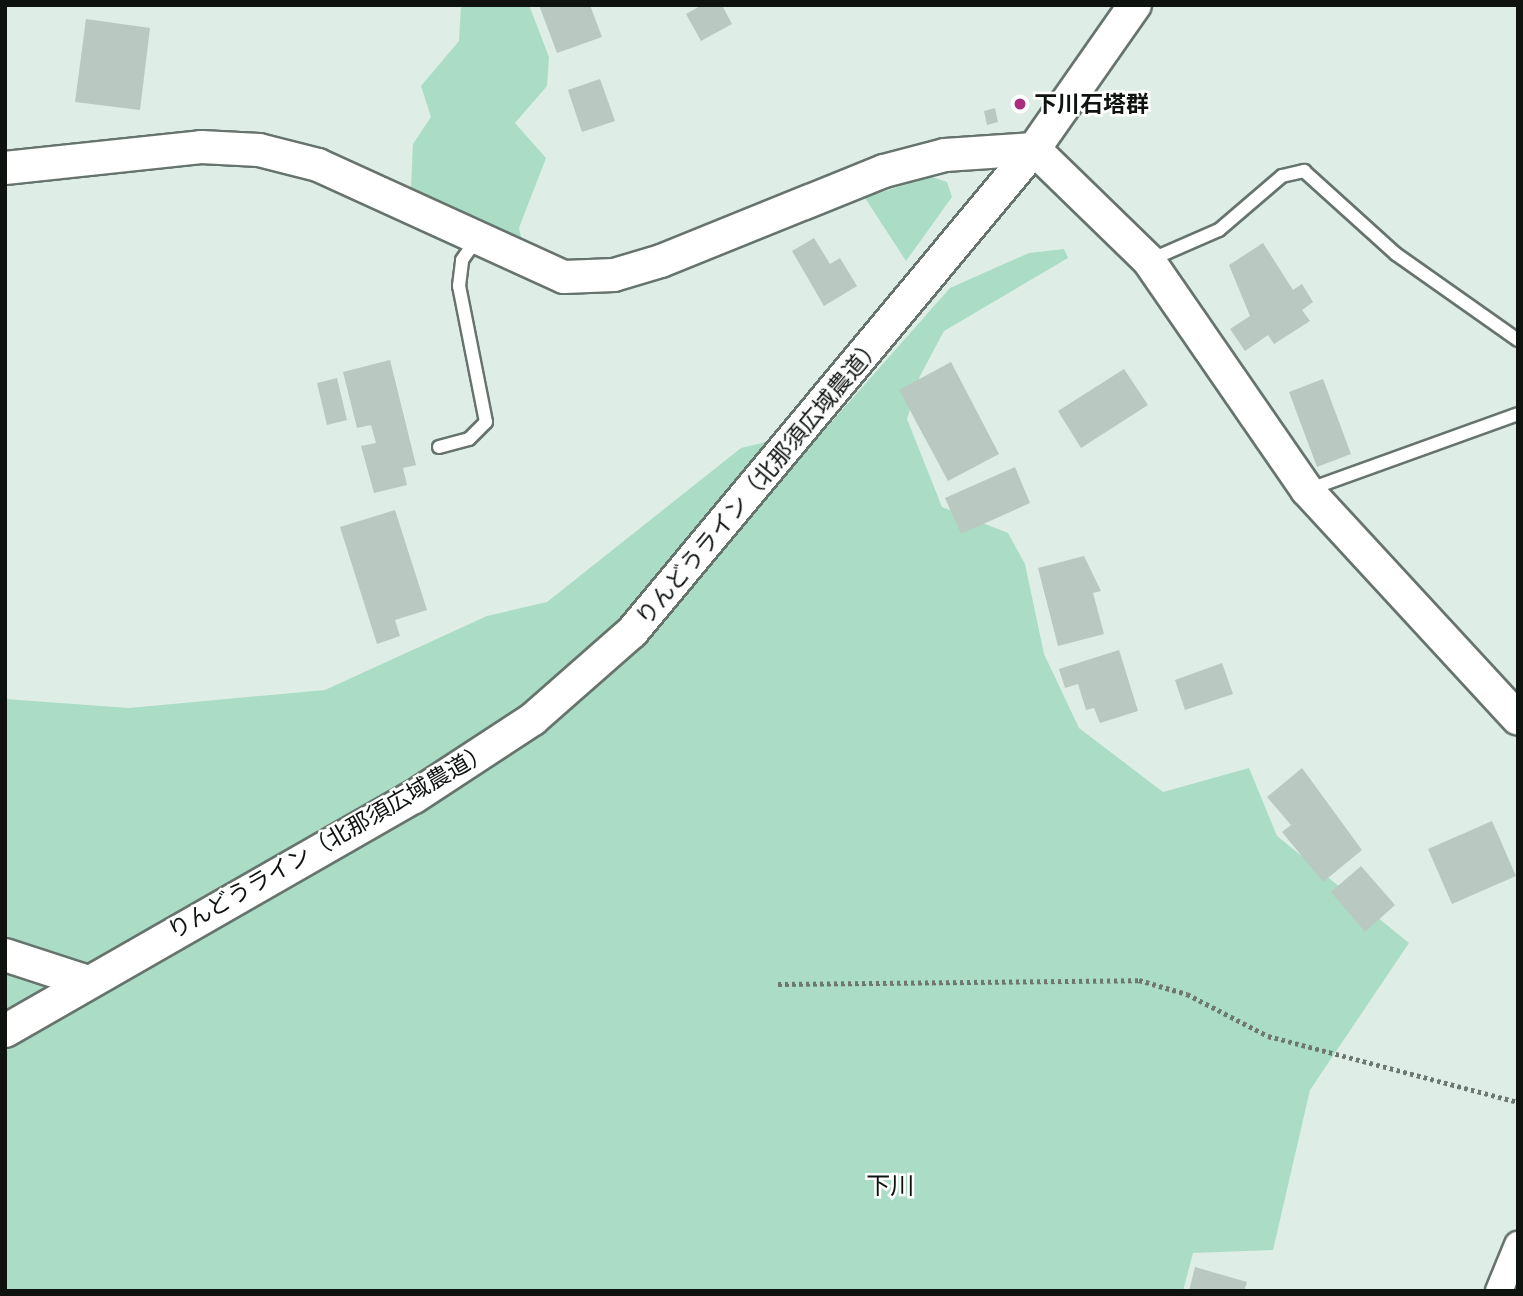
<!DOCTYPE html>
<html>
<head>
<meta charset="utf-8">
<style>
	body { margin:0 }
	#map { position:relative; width:1523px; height:1296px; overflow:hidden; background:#deeee6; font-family:"Public Sans","Noto Sans JP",sans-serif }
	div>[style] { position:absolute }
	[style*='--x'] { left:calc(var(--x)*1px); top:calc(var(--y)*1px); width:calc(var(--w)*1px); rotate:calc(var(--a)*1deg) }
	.green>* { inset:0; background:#abddc6 }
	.building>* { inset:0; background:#b9c8c1 }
	.path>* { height:4.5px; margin-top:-2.25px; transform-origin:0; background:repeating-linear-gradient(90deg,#6d7872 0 3.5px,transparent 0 7px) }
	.roads { filter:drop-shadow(2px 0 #67746e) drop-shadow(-2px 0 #67746e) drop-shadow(0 2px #67746e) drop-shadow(0 -2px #67746e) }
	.service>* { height:12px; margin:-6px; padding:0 6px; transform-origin:6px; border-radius:6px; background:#fff }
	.minor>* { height:26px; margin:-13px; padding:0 13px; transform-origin:13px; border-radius:13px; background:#fff }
	.tertiary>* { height:32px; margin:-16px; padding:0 16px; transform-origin:16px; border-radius:16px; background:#fff }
	.dots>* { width:19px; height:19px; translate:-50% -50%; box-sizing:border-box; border:4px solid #fff; border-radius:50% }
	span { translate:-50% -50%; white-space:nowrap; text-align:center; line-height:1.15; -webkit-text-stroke:5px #fff; paint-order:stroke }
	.poi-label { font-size:23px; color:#0e1310; font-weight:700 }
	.left { translate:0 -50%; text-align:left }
	.street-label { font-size:23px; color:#0e1310 }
	.neighbourhood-label { font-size:24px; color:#0e1310 }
	.frame { position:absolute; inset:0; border:7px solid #0e1310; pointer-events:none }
</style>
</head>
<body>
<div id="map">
	<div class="green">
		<div style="clip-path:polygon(461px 5px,529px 5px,549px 57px,547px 86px,515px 123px,546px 158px,519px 228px,522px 241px,411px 187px,413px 144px,431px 117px,421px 86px,459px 41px)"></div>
		<div style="clip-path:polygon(929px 176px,947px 182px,952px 197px,906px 261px,865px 198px)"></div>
		<div style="clip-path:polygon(1064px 249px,1068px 258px,944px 331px,920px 376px,907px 419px,942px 507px,1008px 533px,1025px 564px,1044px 654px,1079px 728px,1163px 792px,1249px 768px,1277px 836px,1409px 943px,1310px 1090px,1273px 1250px,1193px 1253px,1183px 1291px,5px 1291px,5px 699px,129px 708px,325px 690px,487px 616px,547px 602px,741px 448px,827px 427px,950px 288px,1029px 253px)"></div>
	</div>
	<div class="building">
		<div style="clip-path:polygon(539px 5px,590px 5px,602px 37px,557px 53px)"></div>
		<div style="clip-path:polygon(702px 5px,722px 5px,732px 24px,701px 41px,686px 14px)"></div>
		<div style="clip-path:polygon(86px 19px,150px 28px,140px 110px,75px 102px)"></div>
		<div style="clip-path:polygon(600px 79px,615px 121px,582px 132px,568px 90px)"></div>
		<div style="clip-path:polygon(995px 108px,998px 122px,987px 125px,984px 111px)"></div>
		<div style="clip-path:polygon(814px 238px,830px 264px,840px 258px,857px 286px,824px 306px,792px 251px)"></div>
		<div style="clip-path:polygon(1263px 243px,1293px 290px,1302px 284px,1313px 302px,1302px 310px,1310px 321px,1274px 344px,1268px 335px,1245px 351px,1230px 329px,1250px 316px,1229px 265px)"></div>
		<div style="clip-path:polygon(390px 360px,416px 465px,403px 468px,407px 485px,374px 493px,361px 446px,376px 443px,371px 425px,357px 428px,343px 372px)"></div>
		<div style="clip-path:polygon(951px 362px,999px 454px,948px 481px,899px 390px)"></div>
		<div style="clip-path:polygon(1124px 369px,1148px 405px,1081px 448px,1058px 411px)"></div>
		<div style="clip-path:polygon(337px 378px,347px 420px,327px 425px,317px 383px)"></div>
		<div style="clip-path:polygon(1323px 379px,1351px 454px,1317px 467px,1289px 392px)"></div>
		<div style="clip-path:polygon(1015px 467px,1030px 503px,961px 534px,945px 498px)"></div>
		<div style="clip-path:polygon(395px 510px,427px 610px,395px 620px,400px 636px,377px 644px,340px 527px)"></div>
		<div style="clip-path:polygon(1084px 556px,1101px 591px,1093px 593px,1104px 634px,1058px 646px,1038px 568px)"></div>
		<div style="clip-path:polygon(1119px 650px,1138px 711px,1100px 723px,1094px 708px,1086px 710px,1078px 684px,1065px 688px,1059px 669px)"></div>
		<div style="clip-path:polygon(1222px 663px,1233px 694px,1185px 710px,1175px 680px)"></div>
		<div style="clip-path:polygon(1302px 768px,1362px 850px,1323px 882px,1282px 832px,1291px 825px,1267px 797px)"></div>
		<div style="clip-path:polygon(1492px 821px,1516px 876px,1452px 904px,1428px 849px)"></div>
		<div style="clip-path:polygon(1361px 866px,1395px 905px,1365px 932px,1331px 892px)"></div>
		<div style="clip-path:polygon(1195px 1267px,1247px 1282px,1244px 1291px,1189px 1291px)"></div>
	</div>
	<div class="path">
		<div style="--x:778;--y:984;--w:361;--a:-0.6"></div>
		<div style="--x:1139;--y:980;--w:50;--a:16.3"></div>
		<div style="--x:1187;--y:994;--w:91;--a:27.4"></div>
		<div style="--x:1268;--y:1036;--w:259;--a:14.8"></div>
	</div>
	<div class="roads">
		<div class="service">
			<div style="--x:1150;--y:260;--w:75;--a:-23.5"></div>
			<div style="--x:1219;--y:230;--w:83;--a:-40.6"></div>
			<div style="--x:1282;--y:176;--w:23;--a:-13"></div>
			<div style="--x:1304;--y:171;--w:124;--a:42.1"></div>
			<div style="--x:1396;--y:254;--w:149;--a:35.2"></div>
			<div style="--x:439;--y:447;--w:31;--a:-15"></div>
			<div style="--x:469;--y:439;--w:24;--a:-45"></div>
			<div style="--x:486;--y:422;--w:139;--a:-101.2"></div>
			<div style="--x:459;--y:286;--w:26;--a:-83"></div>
			<div style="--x:462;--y:260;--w:24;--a:-55"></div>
			<div style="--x:1307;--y:490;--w:224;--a:-19.8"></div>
		</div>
		<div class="minor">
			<div style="--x:1499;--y:1291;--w:50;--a:-67.6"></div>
		</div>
		<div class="tertiary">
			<div style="--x:5;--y:168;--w:197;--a:-6.1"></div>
			<div style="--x:201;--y:147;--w:58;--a:3"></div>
			<div style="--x:259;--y:150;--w:61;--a:14.3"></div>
			<div style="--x:318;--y:165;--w:270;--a:24.5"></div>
			<div style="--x:564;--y:277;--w:50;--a:-2.3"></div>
			<div style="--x:614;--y:275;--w:49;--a:-16.6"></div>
			<div style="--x:661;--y:261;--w:240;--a:-22"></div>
			<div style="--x:884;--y:171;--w:63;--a:-14.7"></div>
			<div style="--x:945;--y:155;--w:89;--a:-3.9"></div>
			<div style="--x:1034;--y:149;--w:161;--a:44.2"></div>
			<div style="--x:1149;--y:261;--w:278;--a:55.4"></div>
			<div style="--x:1307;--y:490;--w:311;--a:47.3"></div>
			<div style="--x:5;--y:955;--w:84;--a:18"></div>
			<div style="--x:5;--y:1031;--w:471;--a:-29.8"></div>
			<div style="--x:414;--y:797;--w:142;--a:-33.2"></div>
			<div style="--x:533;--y:719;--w:132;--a:-41.3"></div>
			<div style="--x:632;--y:632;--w:628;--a:-50.23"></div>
			<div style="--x:1034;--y:149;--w:176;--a:-55"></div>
		</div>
	</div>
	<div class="dots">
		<div style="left:1020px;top:104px;background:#aa2d7e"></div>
	</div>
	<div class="poi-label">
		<span class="left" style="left:1034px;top:104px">下川石塔群</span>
	</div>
	<div class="street-label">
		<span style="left:759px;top:481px;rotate:-50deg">りんどうライン（北那須広域農道）</span>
		<span style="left:329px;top:841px;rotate:-30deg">りんどうライン（北那須広域農道）</span>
	</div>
	<div class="neighbourhood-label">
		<span style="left:890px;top:1186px">下川</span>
	</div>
	<div class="frame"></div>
</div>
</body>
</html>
